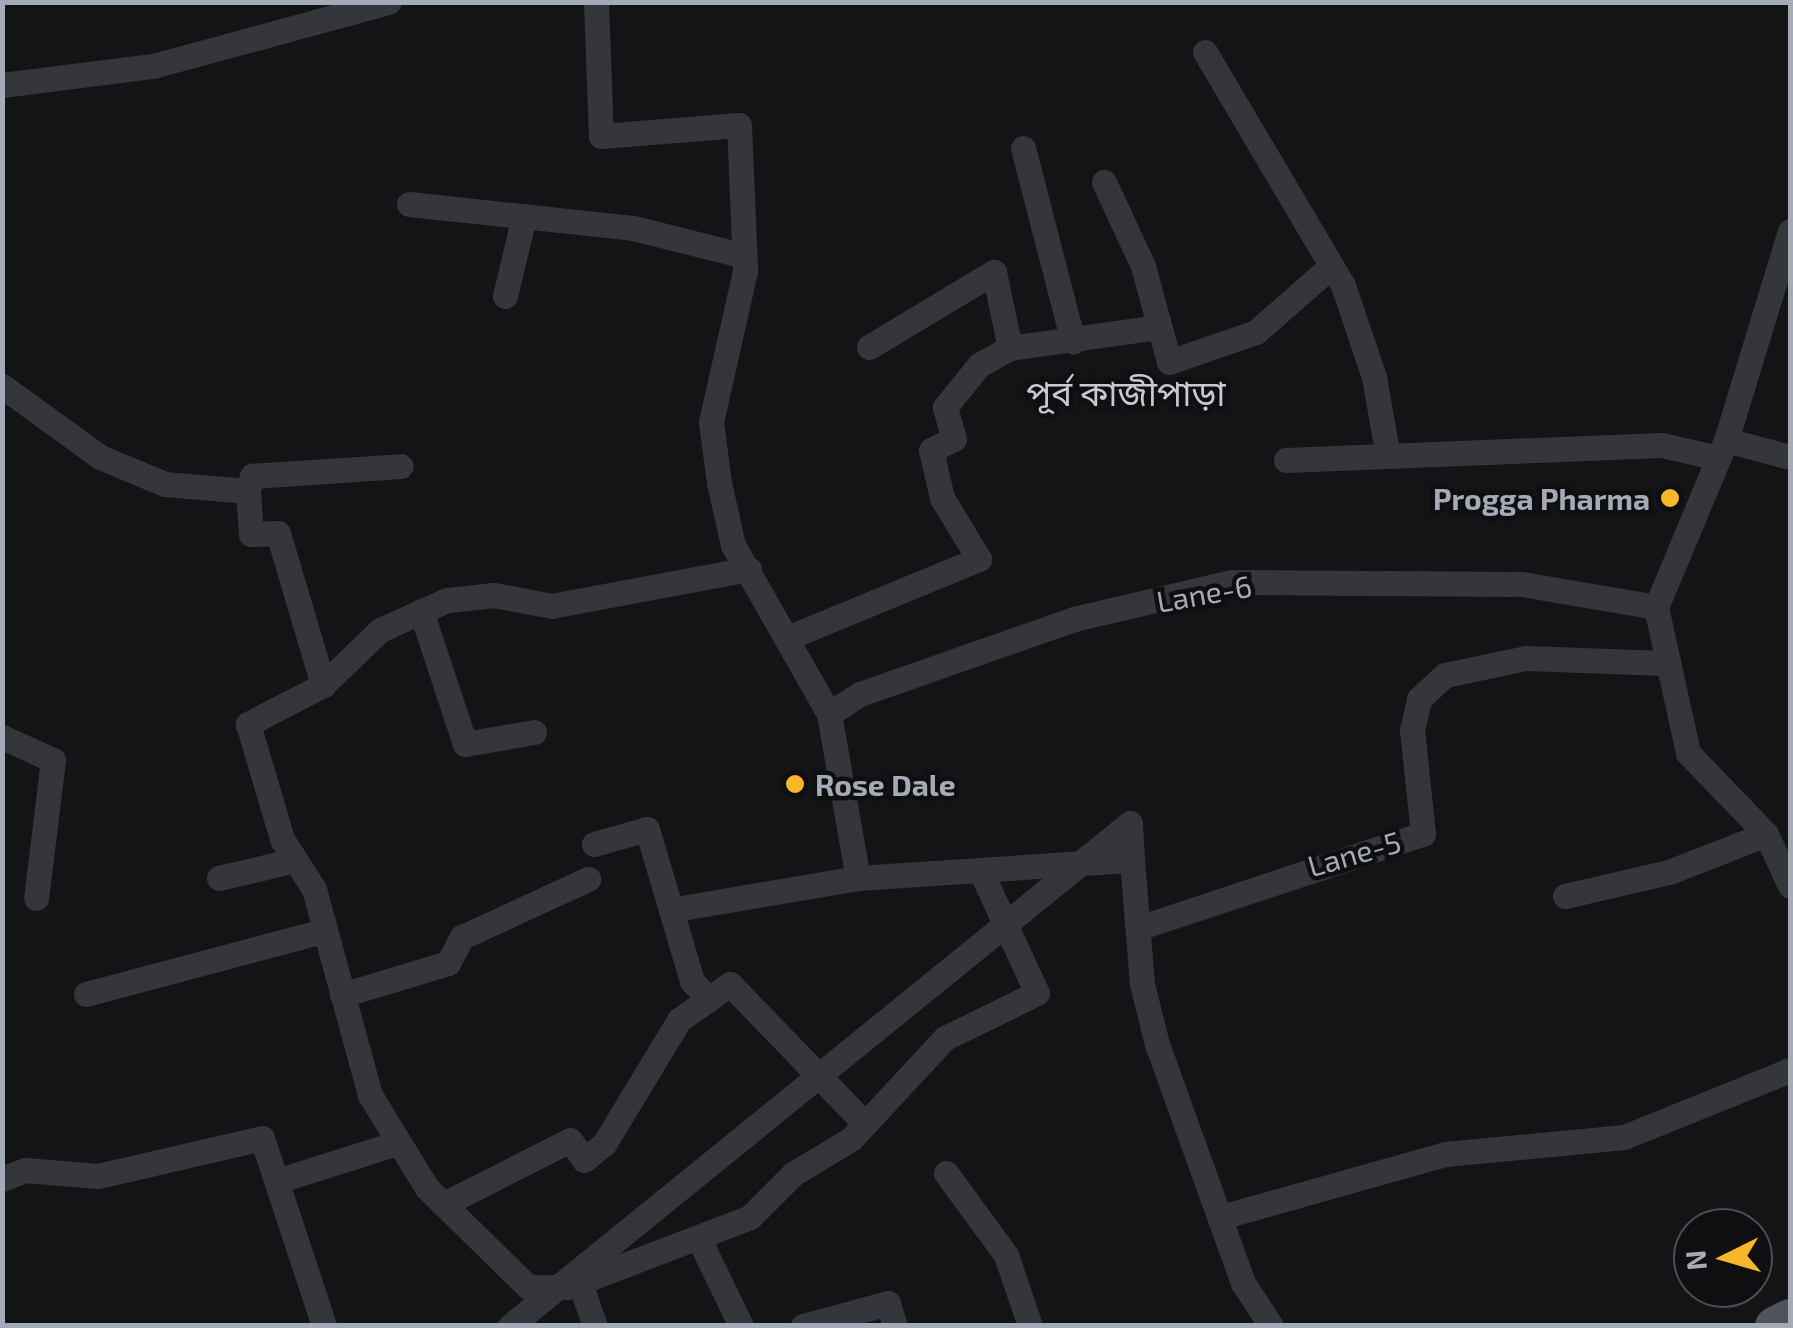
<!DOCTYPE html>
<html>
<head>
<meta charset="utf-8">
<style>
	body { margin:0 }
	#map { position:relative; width:1793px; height:1328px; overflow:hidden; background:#141416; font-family:"Exo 2","Noto Sans Bengali",sans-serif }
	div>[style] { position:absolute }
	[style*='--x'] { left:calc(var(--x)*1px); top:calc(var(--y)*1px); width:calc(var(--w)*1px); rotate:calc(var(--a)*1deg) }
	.street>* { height:25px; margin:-12.5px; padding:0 12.5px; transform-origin:12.5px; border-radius:12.5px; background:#35363b }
	.primary>* { height:38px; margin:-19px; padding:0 19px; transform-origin:19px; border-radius:19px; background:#51535a }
	.dots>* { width:28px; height:28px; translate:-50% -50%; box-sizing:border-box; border:5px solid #0f0f11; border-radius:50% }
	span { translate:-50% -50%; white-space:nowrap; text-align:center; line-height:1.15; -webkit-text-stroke:9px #0f0f11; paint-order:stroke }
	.poi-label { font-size:30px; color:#a5aab7; font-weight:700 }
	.right { translate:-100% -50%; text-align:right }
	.left { translate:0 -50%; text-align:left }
	.street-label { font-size:30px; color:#a5aab7 }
	.quarter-label { font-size:35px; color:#c7cad3 }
	.frame { position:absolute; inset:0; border:5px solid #a5aab7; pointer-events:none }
	.north { position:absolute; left:1673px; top:1208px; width:100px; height:100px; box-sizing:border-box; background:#0f0f11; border:2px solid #4b4d53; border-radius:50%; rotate:265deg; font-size:28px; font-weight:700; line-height:40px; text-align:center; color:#a5aab7 }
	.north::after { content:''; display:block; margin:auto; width:35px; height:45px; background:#f8b72a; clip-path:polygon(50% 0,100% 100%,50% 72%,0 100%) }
</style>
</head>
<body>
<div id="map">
	<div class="street">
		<div style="--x:596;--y:2;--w:134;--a:87.9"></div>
		<div style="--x:601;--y:136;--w:138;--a:-4.6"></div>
		<div style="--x:739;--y:125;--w:146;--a:87.6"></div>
		<div style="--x:745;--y:271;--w:155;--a:102.7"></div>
		<div style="--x:711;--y:422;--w:62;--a:82.5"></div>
		<div style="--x:719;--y:483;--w:64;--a:77.3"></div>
		<div style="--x:733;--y:545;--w:194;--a:60.4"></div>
		<div style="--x:829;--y:714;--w:167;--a:80"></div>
		<div style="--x:858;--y:878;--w:275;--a:-3.8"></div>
		<div style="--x:1132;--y:860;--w:124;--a:85.4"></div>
		<div style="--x:1142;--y:984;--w:62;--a:76"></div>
		<div style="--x:1157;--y:1044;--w:254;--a:70.2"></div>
		<div style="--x:1243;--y:1283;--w:51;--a:56.9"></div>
		<div style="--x:1205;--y:52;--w:271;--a:59.4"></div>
		<div style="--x:1343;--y:285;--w:97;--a:71.4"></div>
		<div style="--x:1374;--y:377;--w:75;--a:80"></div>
		<div style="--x:2;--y:85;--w:152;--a:-7.2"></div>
		<div style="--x:153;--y:66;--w:244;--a:-15.2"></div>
		<div style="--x:1023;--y:148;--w:200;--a:75.5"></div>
		<div style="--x:1104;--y:182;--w:93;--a:65.1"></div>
		<div style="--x:1143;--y:266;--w:99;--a:74.8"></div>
		<div style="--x:1169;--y:362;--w:92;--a:-19"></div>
		<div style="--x:1256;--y:332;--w:100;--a:-41.3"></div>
		<div style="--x:409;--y:204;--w:225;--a:6.1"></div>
		<div style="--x:633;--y:228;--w:115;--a:14"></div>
		<div style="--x:1790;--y:231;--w:219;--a:107"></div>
		<div style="--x:1726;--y:440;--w:181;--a:112.7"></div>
		<div style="--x:1656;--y:607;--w:149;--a:77.6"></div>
		<div style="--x:1688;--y:753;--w:112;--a:46.1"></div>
		<div style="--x:1766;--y:834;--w:57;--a:65.2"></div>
		<div style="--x:505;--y:296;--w:82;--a:-76.6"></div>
		<div style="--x:869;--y:347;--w:146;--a:-31"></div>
		<div style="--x:994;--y:272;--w:78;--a:78.1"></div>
		<div style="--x:2;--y:386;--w:121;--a:35.9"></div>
		<div style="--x:100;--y:457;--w:70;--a:22.6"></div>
		<div style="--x:165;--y:484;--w:83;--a:4.8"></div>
		<div style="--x:248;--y:491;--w:16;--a:-75"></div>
		<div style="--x:252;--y:476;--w:149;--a:-3.8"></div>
		<div style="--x:1726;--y:440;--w:66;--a:14.9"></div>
		<div style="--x:1286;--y:460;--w:376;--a:-2.3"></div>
		<div style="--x:1662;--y:445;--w:53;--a:13"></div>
		<div style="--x:248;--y:491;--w:43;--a:86"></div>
		<div style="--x:251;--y:534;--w:27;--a:-2"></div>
		<div style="--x:278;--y:533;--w:159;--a:73.5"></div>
		<div style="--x:749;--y:569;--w:200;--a:169.4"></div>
		<div style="--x:552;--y:606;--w:59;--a:-169.3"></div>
		<div style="--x:494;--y:595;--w:47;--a:173.9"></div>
		<div style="--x:447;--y:600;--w:73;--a:155.9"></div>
		<div style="--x:380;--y:630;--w:79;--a:136"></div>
		<div style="--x:323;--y:685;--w:85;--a:152.5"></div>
		<div style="--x:248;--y:724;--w:120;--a:73.5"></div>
		<div style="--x:282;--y:839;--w:59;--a:57.4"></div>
		<div style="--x:314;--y:889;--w:213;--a:74.8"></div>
		<div style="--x:370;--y:1095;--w:109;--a:58.5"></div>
		<div style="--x:427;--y:1188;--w:141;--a:44.4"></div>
		<div style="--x:528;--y:1287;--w:39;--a:0"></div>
		<div style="--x:567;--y:1287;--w:196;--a:-20.9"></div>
		<div style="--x:750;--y:1217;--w:61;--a:-45"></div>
		<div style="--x:793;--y:1174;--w:68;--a:-31.1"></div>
		<div style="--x:851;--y:1139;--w:138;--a:-47.1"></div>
		<div style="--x:945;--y:1038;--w:102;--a:-26.1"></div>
		<div style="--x:1037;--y:993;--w:133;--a:-114.8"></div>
		<div style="--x:421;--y:611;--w:140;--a:71.7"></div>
		<div style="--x:465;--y:744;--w:70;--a:-9.9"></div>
		<div style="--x:787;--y:638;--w:208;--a:-22.4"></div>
		<div style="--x:979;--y:559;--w:71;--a:-121.2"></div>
		<div style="--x:942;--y:498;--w:49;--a:-102.9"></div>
		<div style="--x:931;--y:450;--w:25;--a:-26"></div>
		<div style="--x:954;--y:439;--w:33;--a:-106"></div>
		<div style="--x:945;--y:407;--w:54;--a:-51"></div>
		<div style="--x:979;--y:365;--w:35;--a:-29"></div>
		<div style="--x:1010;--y:348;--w:151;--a:-8"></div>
		<div style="--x:829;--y:714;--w:37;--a:-33"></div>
		<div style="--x:860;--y:694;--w:227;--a:-19.3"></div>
		<div style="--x:1074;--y:619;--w:162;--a:-13.2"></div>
		<div style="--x:1232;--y:582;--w:290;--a:0.4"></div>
		<div style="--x:1522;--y:584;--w:136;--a:9.7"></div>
		<div style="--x:2;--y:737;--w:56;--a:24.3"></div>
		<div style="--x:53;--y:760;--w:139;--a:97"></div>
		<div style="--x:594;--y:844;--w:55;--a:-15.8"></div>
		<div style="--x:647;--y:829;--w:159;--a:73.5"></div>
		<div style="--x:692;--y:981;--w:25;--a:48"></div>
		<div style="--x:219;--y:878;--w:74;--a:-13.3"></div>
		<div style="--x:1565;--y:896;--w:107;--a:-13"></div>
		<div style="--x:1669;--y:872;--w:104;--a:-21.4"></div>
		<div style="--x:676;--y:909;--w:185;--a:-9.7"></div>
		<div style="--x:1141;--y:927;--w:297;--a:-18.3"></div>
		<div style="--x:1423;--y:834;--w:105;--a:-96"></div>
		<div style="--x:1412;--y:730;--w:32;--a:-77"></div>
		<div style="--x:1419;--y:699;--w:35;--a:-43"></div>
		<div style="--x:1445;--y:675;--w:83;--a:-11.9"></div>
		<div style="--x:1526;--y:658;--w:139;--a:2.1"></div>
		<div style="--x:86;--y:994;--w:244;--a:-14.9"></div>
		<div style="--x:342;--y:995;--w:111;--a:-16.8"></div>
		<div style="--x:448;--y:963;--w:30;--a:-62"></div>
		<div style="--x:462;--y:937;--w:139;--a:-24.7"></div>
		<div style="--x:946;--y:1173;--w:102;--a:53.8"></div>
		<div style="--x:1006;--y:1255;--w:75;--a:71.3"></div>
		<div style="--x:2;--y:1179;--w:25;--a:-21"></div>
		<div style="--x:25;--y:1170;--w:73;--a:4.7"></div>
		<div style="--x:98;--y:1176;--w:168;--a:-13"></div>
		<div style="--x:262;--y:1138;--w:198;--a:71.7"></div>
		<div style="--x:283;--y:1179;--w:116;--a:-17.5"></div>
		<div style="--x:444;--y:1204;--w:141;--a:-26.9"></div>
		<div style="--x:570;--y:1140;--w:24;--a:55"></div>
		<div style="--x:584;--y:1160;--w:26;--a:-39"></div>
		<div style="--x:604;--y:1144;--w:145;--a:-58.8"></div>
		<div style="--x:679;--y:1020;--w:62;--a:-35.2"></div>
		<div style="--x:730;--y:984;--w:194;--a:46"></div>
		<div style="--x:1221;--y:1217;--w:233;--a:-15.7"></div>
		<div style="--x:1445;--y:1154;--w:180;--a:-5.4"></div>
		<div style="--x:1624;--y:1137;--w:179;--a:-22"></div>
		<div style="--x:700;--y:1241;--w:94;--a:64.2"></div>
		<div style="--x:580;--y:1283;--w:46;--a:70.8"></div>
		<div style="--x:510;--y:1326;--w:798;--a:-39.05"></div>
		<div style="--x:1130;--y:823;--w:37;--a:87"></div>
		<div style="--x:803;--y:1326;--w:88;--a:-15.1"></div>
		<div style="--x:888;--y:1303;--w:24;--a:73"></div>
	</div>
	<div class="primary">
		<div style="--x:1774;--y:1326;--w:18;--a:-27"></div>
	</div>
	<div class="dots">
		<div style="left:1670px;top:498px;background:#f8b72a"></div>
		<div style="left:795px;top:784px;background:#f8b72a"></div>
	</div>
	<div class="poi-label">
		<span class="right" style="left:1650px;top:498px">Progga Pharma</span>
		<span class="left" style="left:815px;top:784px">Rose Dale</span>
	</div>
	<div class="street-label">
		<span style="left:1204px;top:593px;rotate:-10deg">Lane-6</span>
		<span style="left:1354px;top:853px;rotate:-16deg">Lane-5</span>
	</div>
	<div class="quarter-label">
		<span style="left:1126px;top:392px">পূর্ব কাজীপাড়া</span>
	</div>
	<div class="frame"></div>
	<div class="north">N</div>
</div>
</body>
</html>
